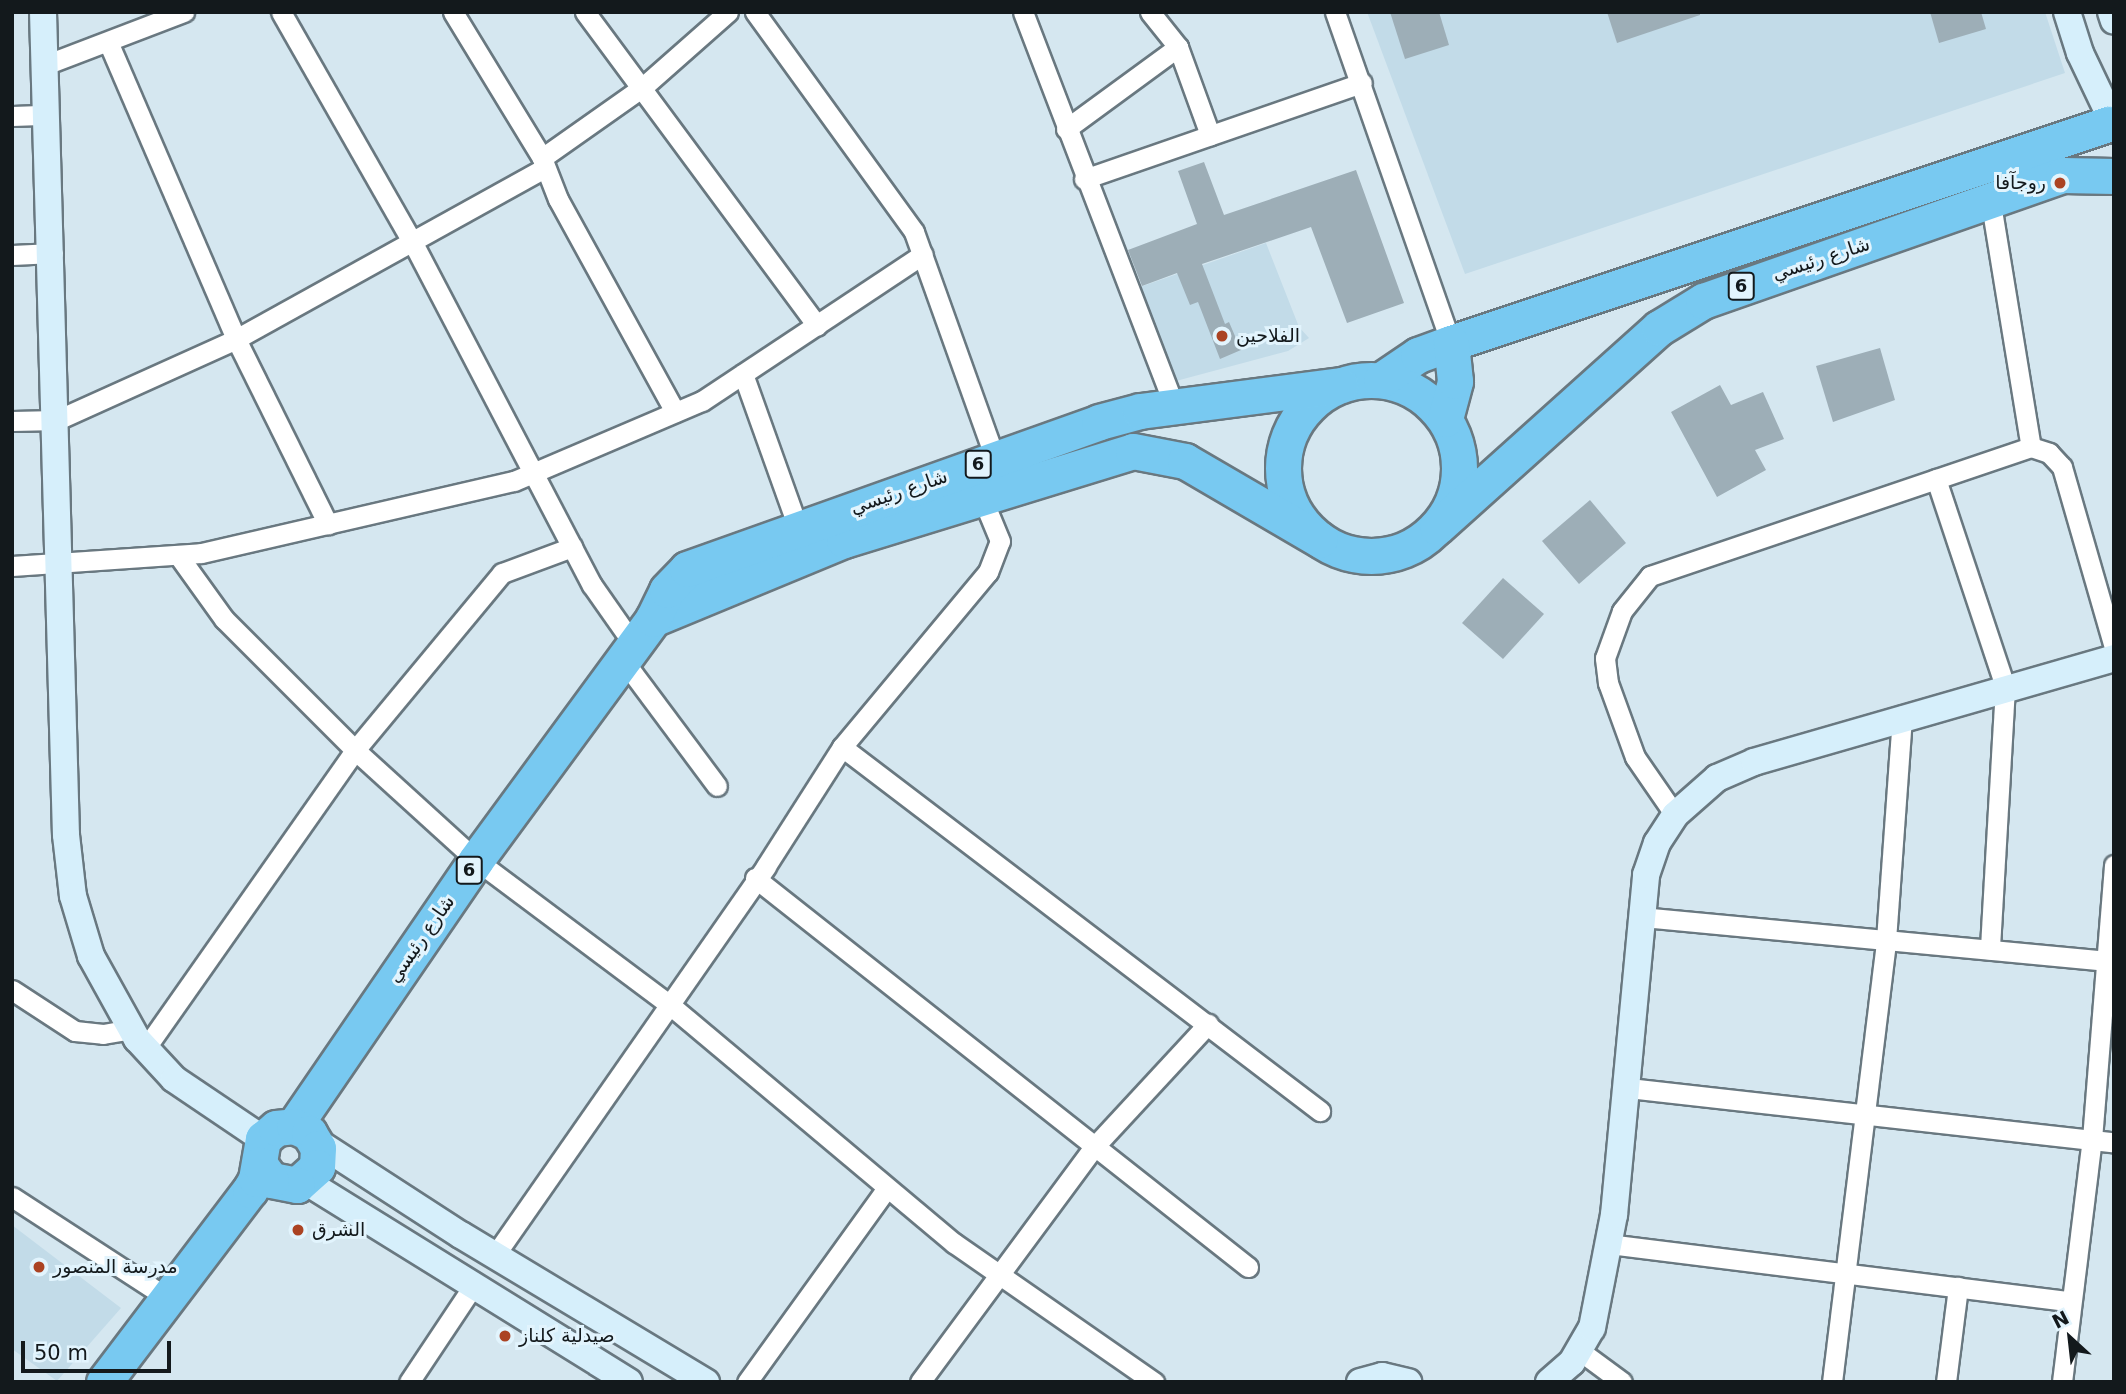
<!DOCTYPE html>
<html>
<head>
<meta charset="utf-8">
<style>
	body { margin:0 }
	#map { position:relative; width:2126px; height:1394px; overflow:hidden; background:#d5e7f0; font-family:"DejaVu Sans","Noto Naskh Arabic",sans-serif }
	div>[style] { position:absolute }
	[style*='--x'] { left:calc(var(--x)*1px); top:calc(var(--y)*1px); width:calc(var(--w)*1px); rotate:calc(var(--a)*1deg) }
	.built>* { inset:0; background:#c2dbe8 }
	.building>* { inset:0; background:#9daeb7 }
	.roads { filter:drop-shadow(2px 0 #697880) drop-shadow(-2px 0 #697880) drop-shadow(0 2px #697880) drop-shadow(0 -2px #697880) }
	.street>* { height:19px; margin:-9.5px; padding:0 9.5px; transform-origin:9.5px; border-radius:9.5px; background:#fff }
	.secondary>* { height:26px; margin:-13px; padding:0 13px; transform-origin:13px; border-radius:13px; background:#d6effb }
	.highway>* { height:35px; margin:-17.5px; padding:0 17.5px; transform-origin:17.5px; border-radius:17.5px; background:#78c9f1 }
	.highway>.ring { margin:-17.5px; padding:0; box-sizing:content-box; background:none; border:35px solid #78c9f1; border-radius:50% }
	.dots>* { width:19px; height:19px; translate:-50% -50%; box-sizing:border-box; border:4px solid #e2f4fd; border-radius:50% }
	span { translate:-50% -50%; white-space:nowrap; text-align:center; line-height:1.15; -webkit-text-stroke:6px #e2f4fd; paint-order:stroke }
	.shield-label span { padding:2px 5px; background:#e2f4fd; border:2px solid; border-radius:5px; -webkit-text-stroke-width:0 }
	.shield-label { font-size:18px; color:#13191c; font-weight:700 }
	.poi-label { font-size:19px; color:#13191c }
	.right { translate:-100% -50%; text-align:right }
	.left { translate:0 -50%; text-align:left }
	.street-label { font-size:19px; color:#13191c }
	.frame { position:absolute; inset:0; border:14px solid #13191c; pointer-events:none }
	.north { position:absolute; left:2035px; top:1303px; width:70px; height:70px; -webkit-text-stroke:5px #e2f4fd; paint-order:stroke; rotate:333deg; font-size:19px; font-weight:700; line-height:28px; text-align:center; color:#13191c }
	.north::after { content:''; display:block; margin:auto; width:24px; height:32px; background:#13191c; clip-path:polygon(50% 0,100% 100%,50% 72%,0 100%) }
	.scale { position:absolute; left:21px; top:1341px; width:150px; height:32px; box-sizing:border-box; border:4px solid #13191c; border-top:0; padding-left:9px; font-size:21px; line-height:24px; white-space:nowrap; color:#13191c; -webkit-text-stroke:5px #e2f4fd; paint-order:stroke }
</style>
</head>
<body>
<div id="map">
	<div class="built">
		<div style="clip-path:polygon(1367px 12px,2045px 12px,2065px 73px,1465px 274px)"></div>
		<div style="clip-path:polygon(1266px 243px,1299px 327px,1309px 338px,1288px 351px,1176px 381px,1140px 287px)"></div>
		<div style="clip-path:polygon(12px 1225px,121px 1308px,57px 1381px,12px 1349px)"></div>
	</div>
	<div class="building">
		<div style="clip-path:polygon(1390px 12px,1439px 12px,1449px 45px,1405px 59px)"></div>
		<div style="clip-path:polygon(1607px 12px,1700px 12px,1700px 15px,1617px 43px)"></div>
		<div style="clip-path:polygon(1930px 12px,1981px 12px,1986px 29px,1939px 43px)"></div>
		<div style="clip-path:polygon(1204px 162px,1224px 215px,1356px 170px,1404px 303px,1347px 323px,1311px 227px,1202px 264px,1225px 324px,1229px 322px,1241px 350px,1220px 359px,1198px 302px,1190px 305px,1177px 273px,1142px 286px,1128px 250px,1197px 224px,1178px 171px)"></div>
		<div style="clip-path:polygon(1880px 348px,1895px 400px,1833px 422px,1816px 366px)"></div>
		<div style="clip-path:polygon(1720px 385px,1731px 405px,1763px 392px,1784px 439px,1755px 450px,1766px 470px,1717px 497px,1671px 412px)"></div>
		<div style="clip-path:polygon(1590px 500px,1626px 543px,1579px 584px,1542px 541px)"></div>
		<div style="clip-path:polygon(1503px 578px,1544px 614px,1503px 659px,1462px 623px)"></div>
	</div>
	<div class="roads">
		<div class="street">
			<div style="--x:281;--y:12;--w:266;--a:60.3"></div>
			<div style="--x:413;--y:243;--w:386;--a:62.4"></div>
			<div style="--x:592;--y:585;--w:73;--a:55"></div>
			<div style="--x:453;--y:12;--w:171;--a:58.6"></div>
			<div style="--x:542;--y:158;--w:44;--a:68.7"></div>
			<div style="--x:558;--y:199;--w:243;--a:61.2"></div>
			<div style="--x:585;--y:12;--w:390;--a:53.5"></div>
			<div style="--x:755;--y:12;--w:271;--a:54.1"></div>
			<div style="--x:914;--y:232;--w:240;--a:70.3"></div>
			<div style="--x:1023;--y:12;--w:423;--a:69"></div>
			<div style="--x:1150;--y:12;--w:45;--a:51.3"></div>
			<div style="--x:1178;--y:47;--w:94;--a:70"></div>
			<div style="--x:1335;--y:12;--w:351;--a:70.7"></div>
			<div style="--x:109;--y:44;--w:321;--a:66.7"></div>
			<div style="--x:236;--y:339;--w:207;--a:63.6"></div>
			<div style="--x:45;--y:65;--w:149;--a:-20.9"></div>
			<div style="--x:12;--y:116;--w:35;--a:-2"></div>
			<div style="--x:1066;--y:129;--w:139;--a:-36.2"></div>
			<div style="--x:542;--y:158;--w:125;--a:-35.2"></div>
			<div style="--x:644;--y:86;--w:112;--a:-41.4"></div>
			<div style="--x:1084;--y:179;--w:294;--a:-19.1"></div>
			<div style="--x:1991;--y:204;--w:246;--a:80.7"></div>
			<div style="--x:12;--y:255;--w:41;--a:-2.8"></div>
			<div style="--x:743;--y:374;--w:164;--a:70.3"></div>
			<div style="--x:12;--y:421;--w:45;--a:-1.3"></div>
			<div style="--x:57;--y:420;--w:196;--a:-24.3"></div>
			<div style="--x:236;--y:339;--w:352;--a:-29"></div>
			<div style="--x:1936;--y:479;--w:219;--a:71.6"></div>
			<div style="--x:2005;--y:687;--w:263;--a:93.3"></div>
			<div style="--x:178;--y:555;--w:79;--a:54.3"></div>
			<div style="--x:224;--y:619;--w:185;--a:45"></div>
			<div style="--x:355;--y:750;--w:164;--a:42.3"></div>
			<div style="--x:476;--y:860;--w:242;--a:36.8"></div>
			<div style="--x:670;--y:1005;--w:371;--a:40"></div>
			<div style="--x:954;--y:1243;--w:244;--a:34.8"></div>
			<div style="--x:12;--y:566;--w:189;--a:-3.9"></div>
			<div style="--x:201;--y:553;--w:321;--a:-13"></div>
			<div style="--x:514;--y:481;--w:204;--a:-23.1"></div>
			<div style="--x:702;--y:401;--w:265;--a:-33.6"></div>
			<div style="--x:623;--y:660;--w:157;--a:53.3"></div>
			<div style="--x:842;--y:747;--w:601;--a:37.29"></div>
			<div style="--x:1675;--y:815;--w:70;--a:-124.6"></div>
			<div style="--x:1635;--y:757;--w:79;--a:-110"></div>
			<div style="--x:1608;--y:683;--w:25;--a:-97"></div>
			<div style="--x:1605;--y:658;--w:50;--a:-70.1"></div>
			<div style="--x:1622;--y:611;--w:45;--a:-51.3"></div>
			<div style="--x:1650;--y:576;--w:402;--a:-18.7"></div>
			<div style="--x:2031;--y:447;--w:19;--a:18"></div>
			<div style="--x:2049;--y:453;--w:19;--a:47"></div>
			<div style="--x:2062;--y:467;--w:187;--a:73.9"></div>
			<div style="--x:755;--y:878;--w:628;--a:38.28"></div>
			<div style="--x:1642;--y:917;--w:464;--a:5.4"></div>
			<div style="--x:12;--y:990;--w:75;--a:33.1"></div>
			<div style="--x:75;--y:1031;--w:28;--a:6"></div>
			<div style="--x:103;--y:1034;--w:27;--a:-10"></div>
			<div style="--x:145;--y:1049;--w:365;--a:-54.9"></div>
			<div style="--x:355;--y:750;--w:230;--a:-50.3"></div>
			<div style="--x:502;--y:573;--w:75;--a:-20.4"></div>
			<div style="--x:1629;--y:1088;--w:488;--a:6.4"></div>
			<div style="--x:12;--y:1197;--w:187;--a:33"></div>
			<div style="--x:1609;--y:1244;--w:464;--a:7.1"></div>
			<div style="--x:495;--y:1255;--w:474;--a:-55.1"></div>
			<div style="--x:766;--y:866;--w:141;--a:-57.4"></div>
			<div style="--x:842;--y:747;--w:228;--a:-50.2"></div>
			<div style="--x:988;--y:572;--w:33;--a:-69"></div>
			<div style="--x:1000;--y:541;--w:50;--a:-112.4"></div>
			<div style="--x:1580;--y:1351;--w:52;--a:36.4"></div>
			<div style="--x:409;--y:1382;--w:115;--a:-56.3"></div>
			<div style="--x:747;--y:1382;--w:238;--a:-54.2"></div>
			<div style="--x:920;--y:1382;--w:292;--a:-53.5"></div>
			<div style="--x:1094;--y:1147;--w:168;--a:-47.2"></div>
			<div style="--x:1832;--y:1382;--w:445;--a:-83"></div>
			<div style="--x:1886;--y:940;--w:225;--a:-85.9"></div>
			<div style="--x:1946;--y:1382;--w:96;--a:-82.8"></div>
			<div style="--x:2062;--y:1382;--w:245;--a:-83"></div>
			<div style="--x:2092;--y:1139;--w:275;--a:-85.4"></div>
		</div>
		<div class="secondary">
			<div style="--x:43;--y:12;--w:823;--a:88.4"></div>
			<div style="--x:66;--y:835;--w:61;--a:83.5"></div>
			<div style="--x:73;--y:896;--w:63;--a:73.3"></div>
			<div style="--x:91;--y:956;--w:95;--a:61"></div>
			<div style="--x:137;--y:1039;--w:54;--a:47.2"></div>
			<div style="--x:174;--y:1079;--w:107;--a:34"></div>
			<div style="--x:2067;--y:12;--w:43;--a:72.4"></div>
			<div style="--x:2080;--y:53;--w:72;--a:64.5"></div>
			<div style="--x:2111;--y:12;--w:9;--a:72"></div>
			<div style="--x:314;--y:1140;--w:175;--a:32.9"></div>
			<div style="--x:461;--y:1235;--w:286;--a:31"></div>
			<div style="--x:305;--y:1181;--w:381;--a:31.8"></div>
			<div style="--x:1360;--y:1382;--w:23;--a:-15"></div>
			<div style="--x:1382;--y:1376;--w:27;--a:13"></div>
			<div style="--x:1549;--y:1382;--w:30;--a:-41"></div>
			<div style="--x:1572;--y:1362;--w:39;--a:-60"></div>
			<div style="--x:1592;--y:1328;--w:115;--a:-79"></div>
			<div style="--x:1614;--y:1215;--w:342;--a:-84.6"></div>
			<div style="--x:1646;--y:875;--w:34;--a:-71"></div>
			<div style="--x:1657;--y:843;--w:33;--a:-57"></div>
			<div style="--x:1675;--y:815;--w:56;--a:-41.4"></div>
			<div style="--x:1717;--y:778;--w:40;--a:-23.4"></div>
			<div style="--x:1754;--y:762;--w:375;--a:-16.1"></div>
		</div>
		<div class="highway">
			<div class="ring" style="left:1283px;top:380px;width:141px;height:141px"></div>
			<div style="--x:1381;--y:380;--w:45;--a:-34"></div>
			<div style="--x:1418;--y:355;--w:35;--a:-20"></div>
			<div style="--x:1451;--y:343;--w:693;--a:-18.43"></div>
			<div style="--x:1445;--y:419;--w:39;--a:-75"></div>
			<div style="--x:1455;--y:381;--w:38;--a:-96"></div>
			<div style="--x:1437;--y:527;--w:298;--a:-41.9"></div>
			<div style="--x:1659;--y:328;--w:52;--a:-31.5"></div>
			<div style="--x:1703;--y:301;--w:381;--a:-19.3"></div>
			<div style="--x:2063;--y:175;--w:51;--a:1.1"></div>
			<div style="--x:653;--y:619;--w:207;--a:-22.5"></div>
			<div style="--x:844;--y:540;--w:302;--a:-17.1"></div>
			<div style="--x:1133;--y:451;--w:53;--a:10.9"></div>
			<div style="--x:1185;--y:461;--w:156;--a:30.3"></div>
			<div style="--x:294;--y:1126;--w:322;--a:-55.6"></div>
			<div style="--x:476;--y:860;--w:299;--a:-53.7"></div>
			<div style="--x:653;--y:619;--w:32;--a:-64"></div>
			<div style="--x:667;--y:590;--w:29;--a:-46"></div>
			<div style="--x:687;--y:569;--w:437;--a:-19.6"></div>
			<div style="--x:1099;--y:422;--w:42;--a:-15"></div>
			<div style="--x:1140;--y:411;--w:202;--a:-7.4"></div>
			<div style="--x:104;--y:1382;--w:241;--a:-52.8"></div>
			<div style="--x:250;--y:1190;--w:13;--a:-61"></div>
			<div style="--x:256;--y:1179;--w:41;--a:-80.1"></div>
			<div style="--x:263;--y:1139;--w:17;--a:-40"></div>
			<div style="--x:276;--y:1128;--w:18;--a:-6"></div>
			<div style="--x:294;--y:1126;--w:17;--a:25"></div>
			<div style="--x:309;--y:1133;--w:17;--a:59"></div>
			<div style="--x:318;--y:1148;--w:19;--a:93"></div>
			<div style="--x:317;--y:1167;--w:27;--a:138"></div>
			<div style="--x:297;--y:1185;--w:26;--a:-169"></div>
			<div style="--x:271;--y:1180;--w:19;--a:-126"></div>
		</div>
	</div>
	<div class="dots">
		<div style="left:2060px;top:183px;background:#ab4323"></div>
		<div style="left:1222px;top:336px;background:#ab4323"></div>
		<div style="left:298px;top:1230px;background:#ab4323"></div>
		<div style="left:39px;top:1267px;background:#ab4323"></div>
		<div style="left:505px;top:1336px;background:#ab4323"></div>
	</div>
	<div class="shield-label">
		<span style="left:1741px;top:286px">6</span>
		<span style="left:978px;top:464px">6</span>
		<span style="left:469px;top:870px">6</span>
	</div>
	<div class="poi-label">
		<span class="right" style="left:2046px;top:183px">روجآفا</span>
		<span class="left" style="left:1236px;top:336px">الفلاحين</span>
		<span class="left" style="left:312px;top:1230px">الشرق</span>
		<span class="left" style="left:53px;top:1267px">مدرسة المنصور</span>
		<span class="left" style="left:519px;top:1336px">صيدلية كلناز</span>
	</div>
	<div class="street-label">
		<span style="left:1821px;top:259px;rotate:-18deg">شارع رئيسي</span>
		<span style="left:899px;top:492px;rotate:-19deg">شارع رئيسي</span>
		<span style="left:421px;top:939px;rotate:-55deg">شارع رئيسي</span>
	</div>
	<div class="frame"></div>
	<div class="north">N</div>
	<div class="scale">50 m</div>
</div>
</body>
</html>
